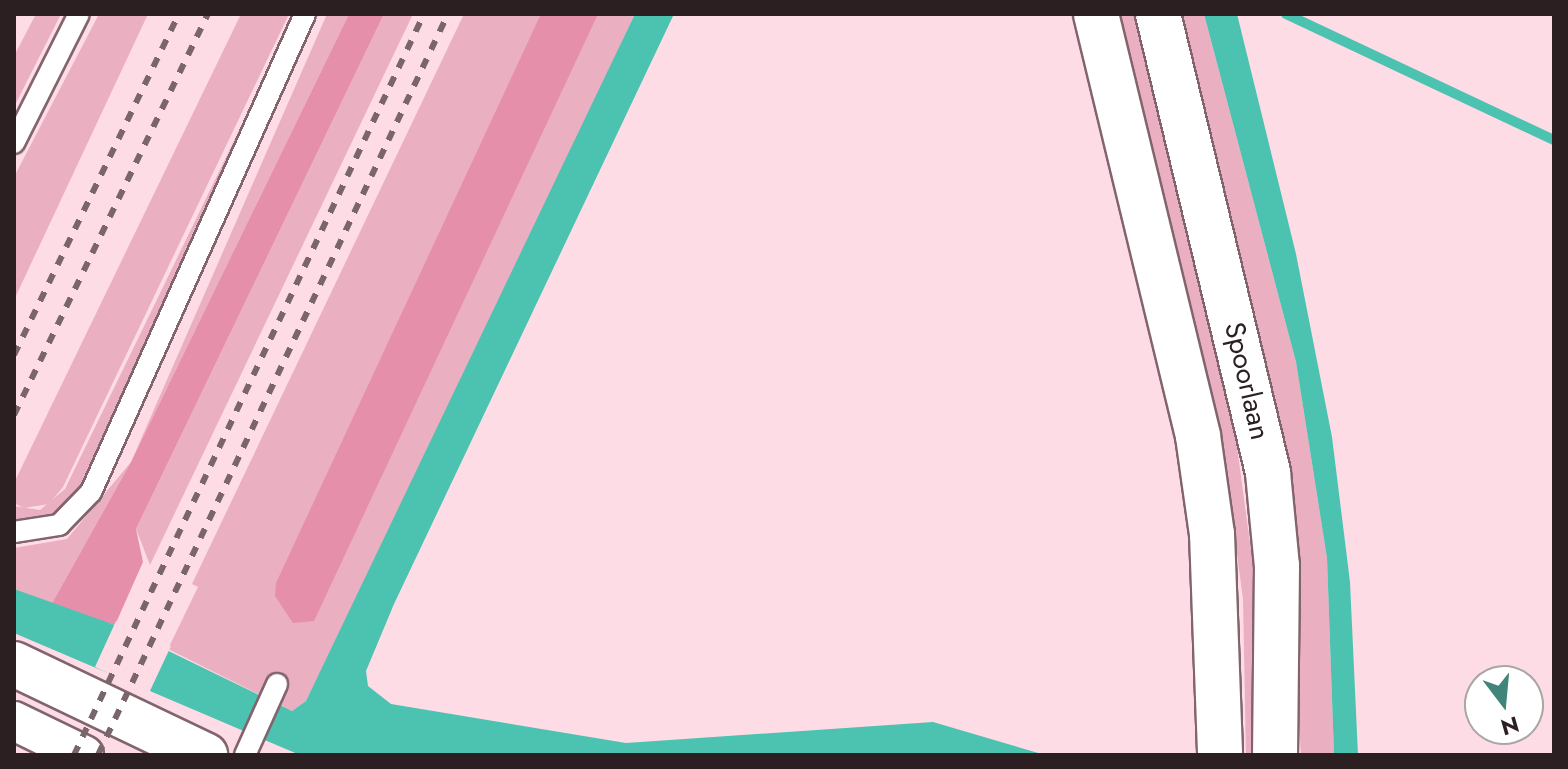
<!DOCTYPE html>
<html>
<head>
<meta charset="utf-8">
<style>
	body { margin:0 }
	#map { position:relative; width:1568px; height:769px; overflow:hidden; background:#fddce6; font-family:Jost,sans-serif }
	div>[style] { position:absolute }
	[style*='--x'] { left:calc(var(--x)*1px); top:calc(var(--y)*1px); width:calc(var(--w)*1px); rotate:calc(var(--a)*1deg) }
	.green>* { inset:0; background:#eaafc1 }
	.forest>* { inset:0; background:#e58fab }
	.water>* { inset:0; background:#4cc2b0 }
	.pier>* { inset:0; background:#fddce6 }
	.stream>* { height:10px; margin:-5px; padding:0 5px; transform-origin:5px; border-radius:5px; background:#4cc2b0 }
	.roads { filter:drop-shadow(2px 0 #81646d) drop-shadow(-2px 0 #81646d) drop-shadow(0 2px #81646d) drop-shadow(0 -2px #81646d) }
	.lane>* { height:20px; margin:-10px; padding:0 10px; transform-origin:10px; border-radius:10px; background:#fff }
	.street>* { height:38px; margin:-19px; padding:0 19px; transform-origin:19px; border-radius:19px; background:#fff }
	.secondary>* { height:44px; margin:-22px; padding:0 22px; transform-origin:22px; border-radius:22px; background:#fff }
	.rail>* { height:6px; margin-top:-3px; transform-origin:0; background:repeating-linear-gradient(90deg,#79656a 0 10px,transparent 0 20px) }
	span { translate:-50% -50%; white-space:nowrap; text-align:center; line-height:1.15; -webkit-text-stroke:6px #fff; paint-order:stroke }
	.street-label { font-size:28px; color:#2b1f22 }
	.frame { position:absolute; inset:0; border:16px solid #2b1f22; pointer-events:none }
	.north { position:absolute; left:1464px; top:665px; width:80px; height:80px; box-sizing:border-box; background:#fff; border:2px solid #aaa5a7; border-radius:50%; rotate:164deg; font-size:22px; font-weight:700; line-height:32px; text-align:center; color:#2b1f22 }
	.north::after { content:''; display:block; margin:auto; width:28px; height:36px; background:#408579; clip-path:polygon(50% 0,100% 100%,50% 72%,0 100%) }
</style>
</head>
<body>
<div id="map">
	<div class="green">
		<div style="clip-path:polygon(36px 14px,61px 14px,14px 107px,14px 56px)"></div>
		<div style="clip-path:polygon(99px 14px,148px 14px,14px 300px,14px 177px)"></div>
		<div style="clip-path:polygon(241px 14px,289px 14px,63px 487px,49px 504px,24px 508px,14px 503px,14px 483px)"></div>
		<div style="clip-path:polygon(327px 14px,349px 14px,131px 462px,51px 605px,14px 589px,14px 548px,67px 539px,131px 462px)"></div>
		<div style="clip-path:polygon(384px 14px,413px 14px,150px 565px,136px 529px)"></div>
		<div style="clip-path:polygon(464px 14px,635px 14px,419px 474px,306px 701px,292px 711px,168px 649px,198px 587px,192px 584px)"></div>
		<div style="clip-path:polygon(1106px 14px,1139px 14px,1230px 395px,1257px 595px,1262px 755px,1246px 755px,1243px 599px,1219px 419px,1181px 309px)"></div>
		<div style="clip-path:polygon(1176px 14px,1204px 14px,1296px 362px,1327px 558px,1334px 755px,1301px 755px,1287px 515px)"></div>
		<div style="clip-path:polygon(247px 114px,72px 507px,43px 521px,14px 522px,14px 506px,40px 510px,65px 489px)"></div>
	</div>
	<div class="forest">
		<div style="clip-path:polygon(349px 14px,384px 14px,136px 529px,143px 562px,115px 625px,51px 605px,131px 462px)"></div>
		<div style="clip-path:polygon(541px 14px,598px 14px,314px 621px,293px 623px,275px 596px,276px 583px)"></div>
	</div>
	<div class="water">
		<div style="clip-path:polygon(635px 14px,674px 14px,394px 604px,366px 671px,368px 686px,391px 704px,626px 743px,933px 722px,1045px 755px,300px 755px,14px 633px,14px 589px,115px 625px,292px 711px,306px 701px)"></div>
		<div style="clip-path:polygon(1204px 14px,1237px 14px,1296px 254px,1332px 437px,1350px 582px,1358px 755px,1334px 755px,1327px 558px,1296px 362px)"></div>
	</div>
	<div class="pier">
		<div style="clip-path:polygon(116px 621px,171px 646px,149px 693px,95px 667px)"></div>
	</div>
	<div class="stream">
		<div style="--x:1286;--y:14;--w:296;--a:25.2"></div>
	</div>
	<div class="roads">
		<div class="lane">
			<div style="--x:14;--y:143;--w:144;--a:-63.3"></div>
			<div style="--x:14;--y:532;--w:46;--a:-8.8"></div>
			<div style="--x:59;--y:525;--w:46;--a:-45.9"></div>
			<div style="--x:91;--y:492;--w:524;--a:-65.88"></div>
			<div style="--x:245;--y:755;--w:78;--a:-65.7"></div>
		</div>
		<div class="street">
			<div style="--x:14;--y:721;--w:78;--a:25.9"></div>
		</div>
		<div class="secondary">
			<div style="--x:1096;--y:14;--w:434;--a:76.4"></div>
			<div style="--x:1198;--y:436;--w:99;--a:81.9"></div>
			<div style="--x:1212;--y:534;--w:221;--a:87.9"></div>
			<div style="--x:1158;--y:14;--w:472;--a:76.5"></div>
			<div style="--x:1268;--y:473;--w:93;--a:84.5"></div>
			<div style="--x:1277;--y:566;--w:189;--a:90.6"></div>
			<div style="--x:14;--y:664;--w:212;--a:25.5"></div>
		</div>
	</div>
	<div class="rail">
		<div style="--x:14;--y:355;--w:379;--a:-64.2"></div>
		<div style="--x:14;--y:415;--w:445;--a:-64.2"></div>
		<div style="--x:74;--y:755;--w:820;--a:-64.72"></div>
		<div style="--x:98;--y:755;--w:820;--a:-64.72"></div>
	</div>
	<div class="street-label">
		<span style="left:1247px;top:381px;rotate:77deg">Spoorlaan</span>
	</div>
	<div class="frame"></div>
	<div class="north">N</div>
</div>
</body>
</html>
